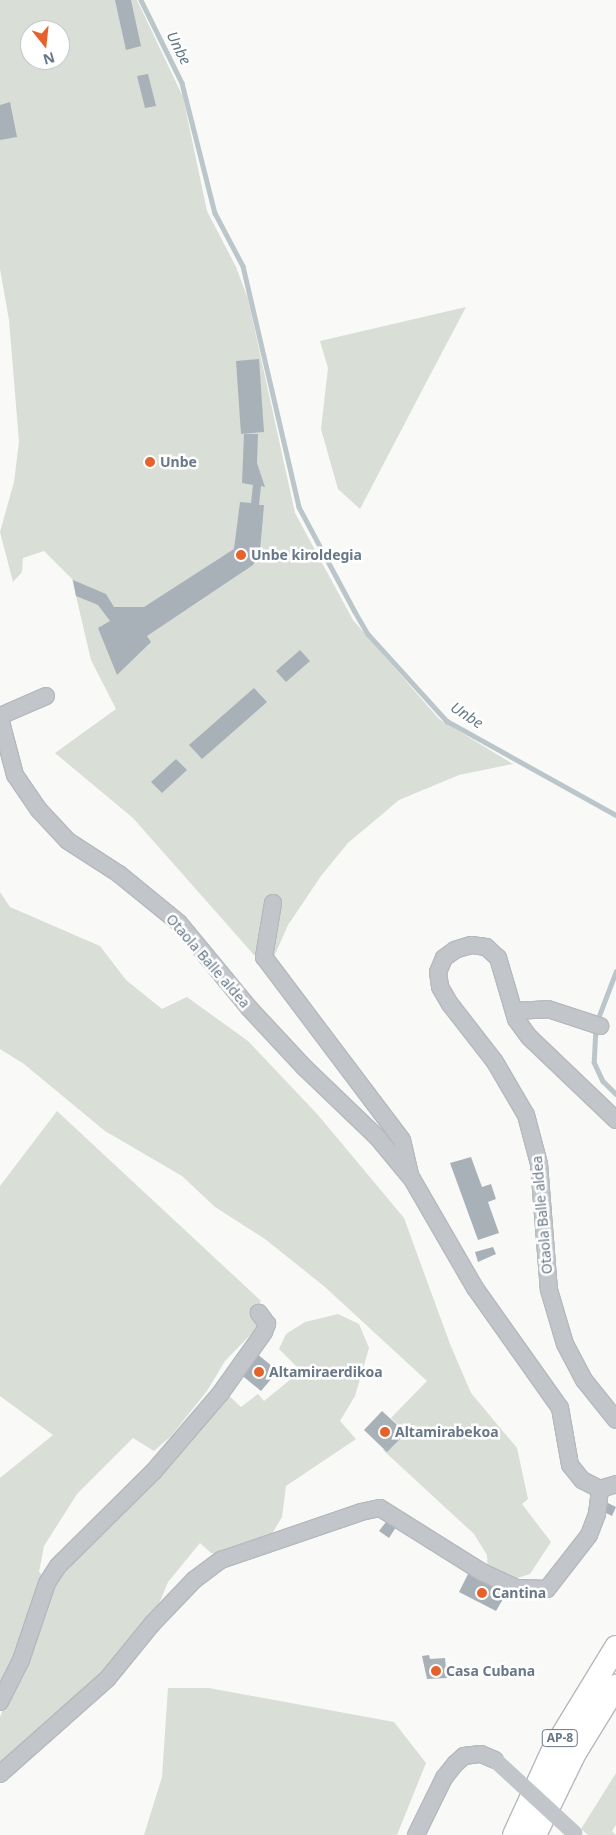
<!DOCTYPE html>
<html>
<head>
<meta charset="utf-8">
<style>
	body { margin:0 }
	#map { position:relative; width:616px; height:1835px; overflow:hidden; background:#f9f9f7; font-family:"Noto Sans",sans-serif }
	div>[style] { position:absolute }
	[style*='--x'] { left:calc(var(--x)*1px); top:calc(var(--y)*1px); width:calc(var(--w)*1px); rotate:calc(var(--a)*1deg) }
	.green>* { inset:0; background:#d9ded6 }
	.stream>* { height:4.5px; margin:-2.25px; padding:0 2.25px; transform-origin:2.25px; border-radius:2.25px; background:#bbc6cb }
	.building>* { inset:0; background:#a9b1b8 }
	.roads { filter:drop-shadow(1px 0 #b6b9bd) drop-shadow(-1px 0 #b6b9bd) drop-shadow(0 1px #b6b9bd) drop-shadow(0 -1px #b6b9bd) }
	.minor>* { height:16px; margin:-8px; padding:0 8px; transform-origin:8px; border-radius:8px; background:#c2c6cb }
	.highway>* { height:22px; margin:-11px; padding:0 11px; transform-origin:11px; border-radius:11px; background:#fff }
	.minor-bridge>* { height:16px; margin:-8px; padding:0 8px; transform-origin:8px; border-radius:8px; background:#c2c6cb }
	.dots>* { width:14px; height:14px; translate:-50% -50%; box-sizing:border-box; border:2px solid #fff; border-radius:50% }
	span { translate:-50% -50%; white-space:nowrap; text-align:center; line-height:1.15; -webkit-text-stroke:5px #fff; paint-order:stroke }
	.shield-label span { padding:1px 4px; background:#fff; border:1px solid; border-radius:4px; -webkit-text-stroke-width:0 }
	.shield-label { font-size:12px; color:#687888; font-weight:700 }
	.poi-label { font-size:14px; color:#687888; font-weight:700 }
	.left { translate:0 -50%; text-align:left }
	.street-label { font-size:14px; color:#687888 }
	.water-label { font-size:15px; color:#637983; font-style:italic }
	.north { position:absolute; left:20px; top:20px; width:50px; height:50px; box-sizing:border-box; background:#fff; border:1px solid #c3c9cf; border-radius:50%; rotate:164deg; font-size:14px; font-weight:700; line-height:20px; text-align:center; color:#687888 }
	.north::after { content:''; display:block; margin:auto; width:18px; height:22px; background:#e6622a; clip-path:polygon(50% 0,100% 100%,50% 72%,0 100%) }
</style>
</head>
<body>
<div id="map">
	<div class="green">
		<div style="clip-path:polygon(evenodd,0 0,137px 0,183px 97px,207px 211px,236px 267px,248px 299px,295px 513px,353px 620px,439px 719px,513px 764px,459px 775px,399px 800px,348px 843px,321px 876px,288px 925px,273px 959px,254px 955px,133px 818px,55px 753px,116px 709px,91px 660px,72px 579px,44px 551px,23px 558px,22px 572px,13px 582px,0 532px,14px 482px,19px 442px,9px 320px,0 269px,0 0,30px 30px,60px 30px,60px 60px,30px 60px,30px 30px)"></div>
		<div style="clip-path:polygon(466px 307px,428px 379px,360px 509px,338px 489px,321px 429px,328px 368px,320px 341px)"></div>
		<div style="clip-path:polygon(0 892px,10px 907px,100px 946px,126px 980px,162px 1009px,187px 997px,248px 1041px,318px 1115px,404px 1218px,450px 1344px,471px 1393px,517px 1448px,528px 1499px,522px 1504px,551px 1542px,530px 1574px,499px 1584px,488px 1577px,487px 1555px,474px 1534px,383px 1450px,402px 1429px,391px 1418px,427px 1381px,325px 1287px,265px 1239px,215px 1207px,182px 1176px,105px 1131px,24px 1064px,0 1049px)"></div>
		<div style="clip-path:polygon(57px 1111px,261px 1301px,251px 1312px,258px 1327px,225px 1361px,207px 1391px,171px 1436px,154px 1451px,133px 1438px,77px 1494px,44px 1546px,39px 1572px,46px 1578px,0 1687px,0 1478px,53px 1435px,0 1396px,0 1186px)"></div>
		<div style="clip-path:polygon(338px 1314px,359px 1324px,369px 1348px,355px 1396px,340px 1421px,356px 1439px,286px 1486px,282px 1517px,269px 1539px,226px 1554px,211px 1553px,200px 1543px,168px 1582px,151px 1623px,107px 1676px,0 1768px,0 1717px,51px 1588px,226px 1393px,241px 1407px,258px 1394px,264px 1401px,301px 1371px,279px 1349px,286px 1334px,305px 1322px)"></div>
		<div style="clip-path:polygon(168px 1688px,209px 1688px,394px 1722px,426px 1763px,397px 1835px,144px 1835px,162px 1777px)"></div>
		<div style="clip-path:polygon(616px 1773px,616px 1825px,612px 1831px,616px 1835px,588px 1835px,581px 1829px)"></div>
	</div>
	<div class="stream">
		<div style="--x:141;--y:0;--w:93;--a:63.7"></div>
		<div style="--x:182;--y:83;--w:134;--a:75.8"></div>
		<div style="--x:215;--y:213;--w:60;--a:62.2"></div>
		<div style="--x:243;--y:266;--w:247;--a:76.9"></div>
		<div style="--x:299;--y:507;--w:117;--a:61.9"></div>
		<div style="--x:354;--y:610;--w:28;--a:60"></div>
		<div style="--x:368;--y:634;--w:118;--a:47.8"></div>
		<div style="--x:447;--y:721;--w:193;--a:29.1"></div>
		<div style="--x:597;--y:1021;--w:53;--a:-69.2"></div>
		<div style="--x:596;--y:1028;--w:34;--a:93"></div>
		<div style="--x:594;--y:1062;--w:21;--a:65"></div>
		<div style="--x:603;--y:1081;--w:18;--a:45"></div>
	</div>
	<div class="building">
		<div style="clip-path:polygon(115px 0,131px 0,141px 46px,126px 50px)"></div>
		<div style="clip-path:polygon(148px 74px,156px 106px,145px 108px,137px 76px)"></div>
		<div style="clip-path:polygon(10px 102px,17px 137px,0 140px,0 105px)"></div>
		<div style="clip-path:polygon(259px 359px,264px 432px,241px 434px,236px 361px)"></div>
		<div style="clip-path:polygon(244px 434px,258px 434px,257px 463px,265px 487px,261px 486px,259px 505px,264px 505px,260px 551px,253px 565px,147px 636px,151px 642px,117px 675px,98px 628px,110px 621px,98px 605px,76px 596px,73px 580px,106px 594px,114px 607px,144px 607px,234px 549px,240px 502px,251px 503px,253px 485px,242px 483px)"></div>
		<div style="clip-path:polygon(300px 650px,310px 661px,286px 682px,276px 671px)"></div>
		<div style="clip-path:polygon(254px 688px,267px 702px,202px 759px,189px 745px)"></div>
		<div style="clip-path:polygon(176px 759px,187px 770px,162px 793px,151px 782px)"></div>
		<div style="clip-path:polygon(471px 1157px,482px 1187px,491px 1184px,496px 1199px,488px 1202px,499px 1233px,478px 1240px,450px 1163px)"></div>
		<div style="clip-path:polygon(493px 1247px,496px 1254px,478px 1262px,475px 1252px)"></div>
		<div style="clip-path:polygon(256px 1353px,278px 1371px,261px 1391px,239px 1373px)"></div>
		<div style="clip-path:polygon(382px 1411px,406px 1433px,387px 1452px,364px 1430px)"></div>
		<div style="clip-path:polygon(608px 1503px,616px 1507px,612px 1516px,604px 1512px)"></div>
		<div style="clip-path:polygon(389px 1518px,398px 1524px,389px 1538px,379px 1531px)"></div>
		<div style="clip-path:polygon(468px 1574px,506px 1594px,496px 1611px,459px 1592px)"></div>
		<div style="clip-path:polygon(429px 1655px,430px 1659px,445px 1658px,447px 1678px,427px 1679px,422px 1656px)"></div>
	</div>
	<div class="roads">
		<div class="minor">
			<div style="--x:0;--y:716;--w:50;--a:-23.5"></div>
			<div style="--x:0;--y:718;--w:59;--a:75.3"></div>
			<div style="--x:15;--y:775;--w:42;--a:55.6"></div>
			<div style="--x:39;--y:810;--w:42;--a:46.9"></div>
			<div style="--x:68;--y:841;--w:61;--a:32.9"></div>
			<div style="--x:119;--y:874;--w:77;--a:39.2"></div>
			<div style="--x:179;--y:923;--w:110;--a:50.5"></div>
			<div style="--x:249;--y:1008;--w:82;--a:47"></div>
			<div style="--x:305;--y:1068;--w:100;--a:43.8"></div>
			<div style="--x:377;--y:1137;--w:55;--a:50.2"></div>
			<div style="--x:412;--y:1179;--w:126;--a:60"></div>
			<div style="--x:475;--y:1288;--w:147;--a:54.7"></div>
			<div style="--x:560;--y:1408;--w:58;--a:80"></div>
			<div style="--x:570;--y:1465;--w:19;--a:51"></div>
			<div style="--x:582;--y:1480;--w:20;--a:27"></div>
			<div style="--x:600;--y:1489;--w:17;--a:-17"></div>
			<div style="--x:273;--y:903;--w:55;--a:99.5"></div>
			<div style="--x:264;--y:957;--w:229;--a:53"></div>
			<div style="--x:402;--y:1140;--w:36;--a:77"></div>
			<div style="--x:514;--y:1011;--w:34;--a:-3"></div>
			<div style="--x:548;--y:1009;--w:55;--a:18.1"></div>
			<div style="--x:616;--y:1120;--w:120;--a:-136.3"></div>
			<div style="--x:529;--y:1037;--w:22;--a:-126"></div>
			<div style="--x:516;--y:1019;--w:64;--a:-106.4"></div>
			<div style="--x:498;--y:958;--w:16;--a:-137"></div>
			<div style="--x:486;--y:947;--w:15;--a:-172"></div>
			<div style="--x:471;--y:945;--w:17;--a:163"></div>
			<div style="--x:455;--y:950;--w:14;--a:144"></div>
			<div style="--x:444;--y:958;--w:15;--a:113"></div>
			<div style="--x:438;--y:972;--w:15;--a:82"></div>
			<div style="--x:440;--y:987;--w:20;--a:60"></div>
			<div style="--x:450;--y:1004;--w:73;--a:52.2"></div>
			<div style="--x:495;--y:1062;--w:61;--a:59.7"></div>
			<div style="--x:526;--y:1115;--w:51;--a:75.1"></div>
			<div style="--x:539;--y:1164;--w:126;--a:85.5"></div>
			<div style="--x:549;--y:1290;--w:56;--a:73.5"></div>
			<div style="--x:565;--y:1344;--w:41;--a:62.2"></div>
			<div style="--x:584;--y:1380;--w:51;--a:51.3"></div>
			<div style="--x:0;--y:1702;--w:47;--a:-63.4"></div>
			<div style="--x:21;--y:1660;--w:81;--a:-71.3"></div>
			<div style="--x:47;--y:1583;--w:20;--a:-57"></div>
			<div style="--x:58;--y:1566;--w:135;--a:-44.7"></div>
			<div style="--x:154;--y:1471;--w:101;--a:-49.4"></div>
			<div style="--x:220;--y:1394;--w:76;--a:-54.6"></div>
			<div style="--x:264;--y:1332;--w:9;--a:-69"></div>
			<div style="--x:267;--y:1324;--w:14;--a:-126"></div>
			<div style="--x:0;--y:1774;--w:144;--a:-41.6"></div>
			<div style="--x:108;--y:1678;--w:70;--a:-50.8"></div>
			<div style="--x:152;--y:1624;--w:61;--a:-46.3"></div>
			<div style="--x:194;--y:1580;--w:34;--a:-37"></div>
			<div style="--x:221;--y:1560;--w:148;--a:-18.9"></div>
			<div style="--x:361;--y:1512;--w:19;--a:-12"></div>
			<div style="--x:380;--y:1508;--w:120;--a:32.1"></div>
			<div style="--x:482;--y:1572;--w:38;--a:25"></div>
			<div style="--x:516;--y:1588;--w:31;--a:2"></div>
			<div style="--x:547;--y:1589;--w:68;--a:-52.1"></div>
			<div style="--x:589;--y:1535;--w:22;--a:-69"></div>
			<div style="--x:597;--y:1514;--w:25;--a:-83"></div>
			<div style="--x:416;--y:1835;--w:64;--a:-63.8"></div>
			<div style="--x:444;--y:1778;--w:18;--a:-52"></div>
			<div style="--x:455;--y:1764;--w:12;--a:-42"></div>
			<div style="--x:464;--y:1756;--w:17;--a:-7"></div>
			<div style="--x:481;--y:1754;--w:15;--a:23"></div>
		</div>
		<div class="highway">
			<div style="--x:514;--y:1835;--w:91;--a:-65.4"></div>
			<div style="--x:552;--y:1752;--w:123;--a:-58.6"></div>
			<div style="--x:535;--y:1835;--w:91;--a:-64"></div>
			<div style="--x:575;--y:1753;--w:79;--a:-58.5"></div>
		</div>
	</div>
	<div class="minor-bridge">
		<div style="--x:495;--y:1760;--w:108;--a:42.7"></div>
	</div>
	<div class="dots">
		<div style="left:150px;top:462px;background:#e6622a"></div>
		<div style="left:241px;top:555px;background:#e6622a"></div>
		<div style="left:259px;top:1372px;background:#e6622a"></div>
		<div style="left:385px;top:1432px;background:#e6622a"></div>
		<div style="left:482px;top:1593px;background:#e6622a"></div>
		<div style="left:436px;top:1671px;background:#e6622a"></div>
	</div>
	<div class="shield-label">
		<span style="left:560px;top:1738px">AP-8</span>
	</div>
	<div class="poi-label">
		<span class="left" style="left:160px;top:462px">Unbe</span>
		<span class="left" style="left:251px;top:555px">Unbe kiroldegia</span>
		<span class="left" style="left:269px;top:1372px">Altamiraerdikoa</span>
		<span class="left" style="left:395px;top:1432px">Altamirabekoa</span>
		<span class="left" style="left:492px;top:1593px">Cantina</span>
		<span class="left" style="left:446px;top:1671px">Casa Cubana</span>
	</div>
	<div class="street-label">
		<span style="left:208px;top:961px;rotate:49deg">Otaola Balle aldea</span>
		<span style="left:542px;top:1215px;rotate:-95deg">Otaola Balle aldea</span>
	</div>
	<div class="water-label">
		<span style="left:179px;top:48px;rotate:63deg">Unbe</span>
		<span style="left:467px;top:715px;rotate:33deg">Unbe</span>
	</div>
	<div class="north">N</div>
</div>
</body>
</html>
